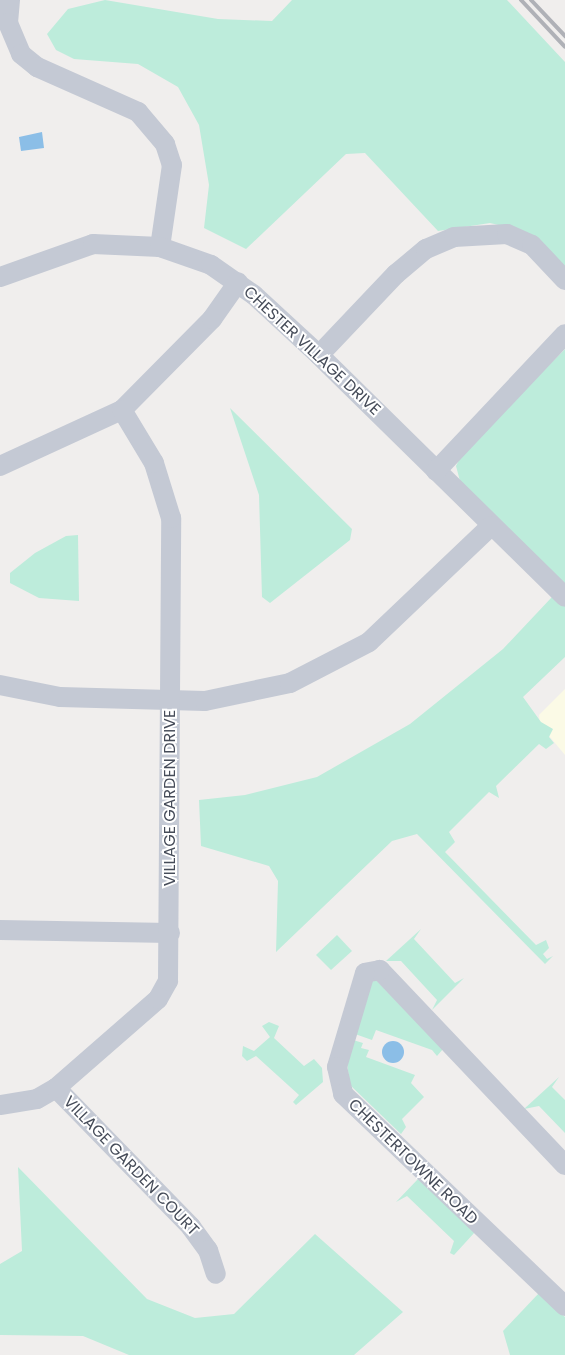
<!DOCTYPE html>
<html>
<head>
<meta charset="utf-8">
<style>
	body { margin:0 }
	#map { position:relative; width:565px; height:1355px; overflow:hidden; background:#f0eeed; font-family:Poppins,sans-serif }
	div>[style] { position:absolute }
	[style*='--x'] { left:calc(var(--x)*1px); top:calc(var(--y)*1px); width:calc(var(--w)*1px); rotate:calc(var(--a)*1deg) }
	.commercial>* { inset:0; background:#fbfae6 }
	.green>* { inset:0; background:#bdecdb }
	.water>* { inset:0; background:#8bbee7 }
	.round { border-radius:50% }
	.minor>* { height:20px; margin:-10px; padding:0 10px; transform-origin:10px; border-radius:10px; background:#c4c9d4 }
	.rail>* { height:4px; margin:-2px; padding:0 2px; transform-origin:2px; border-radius:2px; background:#afb1b7 }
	span { translate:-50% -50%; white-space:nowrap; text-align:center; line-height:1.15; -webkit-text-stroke:4px #fff; paint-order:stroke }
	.street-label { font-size:16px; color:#464c59 }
</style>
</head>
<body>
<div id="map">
	<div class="commercial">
		<div style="clip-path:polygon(565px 689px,565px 755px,540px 725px,539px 715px)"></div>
	</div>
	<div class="green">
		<div style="clip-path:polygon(105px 0,218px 19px,272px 21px,292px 0,507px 0,565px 62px,565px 267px,515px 229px,490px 223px,438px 231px,365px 153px,346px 154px,246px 249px,204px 228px,209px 185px,199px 125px,178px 87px,138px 64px,74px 59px,56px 50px,47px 34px,68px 9px)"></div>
		<div style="clip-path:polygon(565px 349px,565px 586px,460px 481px,456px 466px,463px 452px)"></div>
		<div style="clip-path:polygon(230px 408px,352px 529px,350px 540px,270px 603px,262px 597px,259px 495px)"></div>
		<div style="clip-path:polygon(78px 535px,79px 601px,39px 598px,10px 583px,10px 573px,35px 553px,66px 536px)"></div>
		<div style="clip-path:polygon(552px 597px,565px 606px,565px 657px,523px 697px,541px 722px,553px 729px,549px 737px,554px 743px,546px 749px,539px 744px,496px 786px,499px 798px,489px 792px,449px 832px,455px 842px,445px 852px,536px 945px,546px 940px,549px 948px,543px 954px,547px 959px,553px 956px,545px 964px,417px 834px,392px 841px,276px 952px,278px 881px,269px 866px,201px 846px,199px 800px,245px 795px,317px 777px,410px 724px,503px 649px)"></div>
		<div style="clip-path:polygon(421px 929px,414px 939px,455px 983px,464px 978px,432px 1010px,437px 1000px,401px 961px,386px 961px)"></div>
		<div style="clip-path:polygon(337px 935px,352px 951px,331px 970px,316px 955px)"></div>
		<div style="clip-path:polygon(376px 980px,443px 1049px,437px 1056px,432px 1050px,376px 1030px,372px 1040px,355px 1034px,369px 983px)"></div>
		<div style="clip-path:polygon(269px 1022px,279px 1026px,274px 1038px,304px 1066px,314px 1059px,322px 1068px,323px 1082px,296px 1105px,293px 1102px,299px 1095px,256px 1056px,247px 1061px,242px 1056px,243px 1046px,254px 1051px,270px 1037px,262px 1026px)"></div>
		<div style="clip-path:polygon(353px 1040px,363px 1043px,361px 1048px,369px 1050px,366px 1057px,415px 1075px,411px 1083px,424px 1097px,402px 1119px,406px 1127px,401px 1134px,350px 1085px,347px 1063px)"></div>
		<div style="clip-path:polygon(559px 1077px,552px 1087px,565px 1100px,565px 1133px,539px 1106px,524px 1109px)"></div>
		<div style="clip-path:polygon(18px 1167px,147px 1299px,195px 1318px,234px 1314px,315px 1234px,403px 1312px,354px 1355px,129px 1355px,83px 1336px,0 1335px,0 1264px,22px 1251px)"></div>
		<div style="clip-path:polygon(418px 1179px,475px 1232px,454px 1255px,450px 1253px,454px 1241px,407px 1196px,396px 1202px)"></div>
		<div style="clip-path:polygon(539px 1293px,565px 1317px,565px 1355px,510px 1355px,503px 1331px)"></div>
	</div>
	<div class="water">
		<div style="clip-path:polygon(42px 132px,44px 148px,21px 151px,19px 137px)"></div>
		<div class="round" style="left:382px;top:1041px;width:22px;height:22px"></div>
	</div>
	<div class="minor">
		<div style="--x:10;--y:0;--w:23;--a:95"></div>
		<div style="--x:8;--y:23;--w:34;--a:67"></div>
		<div style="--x:21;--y:54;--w:21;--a:39"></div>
		<div style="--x:37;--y:67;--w:111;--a:24"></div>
		<div style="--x:138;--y:112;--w:42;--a:49.8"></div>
		<div style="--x:165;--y:144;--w:22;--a:72"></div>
		<div style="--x:172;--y:165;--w:83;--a:98.3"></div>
		<div style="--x:0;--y:277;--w:99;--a:-19.5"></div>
		<div style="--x:93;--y:244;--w:67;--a:2.6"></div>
		<div style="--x:160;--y:247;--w:54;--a:19.4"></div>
		<div style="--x:211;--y:265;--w:52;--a:34.9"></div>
		<div style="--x:254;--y:295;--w:88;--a:42.7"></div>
		<div style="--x:319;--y:355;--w:345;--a:44.5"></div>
		<div style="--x:319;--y:355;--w:112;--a:-46.5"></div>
		<div style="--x:396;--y:274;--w:39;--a:-40"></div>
		<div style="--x:426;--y:249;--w:30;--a:-23"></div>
		<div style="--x:454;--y:237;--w:53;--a:-3.2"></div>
		<div style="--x:507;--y:234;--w:27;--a:24"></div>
		<div style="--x:532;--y:245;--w:48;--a:46.7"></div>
		<div style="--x:0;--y:466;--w:134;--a:-24.7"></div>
		<div style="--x:122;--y:410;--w:128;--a:-45.3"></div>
		<div style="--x:212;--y:319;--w:45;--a:-54.9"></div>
		<div style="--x:436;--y:471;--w:188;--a:-46.7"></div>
		<div style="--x:0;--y:685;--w:61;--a:11.3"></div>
		<div style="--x:60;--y:697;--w:145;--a:1.6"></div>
		<div style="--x:205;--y:701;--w:87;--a:-12"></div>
		<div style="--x:290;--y:683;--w:89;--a:-27.4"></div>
		<div style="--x:369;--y:642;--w:168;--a:-43.6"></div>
		<div style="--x:0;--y:930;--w:170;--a:1"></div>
		<div style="--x:56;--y:1088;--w:194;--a:45.8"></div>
		<div style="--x:191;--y:1227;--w:29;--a:54"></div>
		<div style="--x:208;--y:1250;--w:25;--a:72"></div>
		<div style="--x:0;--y:1105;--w:37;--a:-9"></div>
		<div style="--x:37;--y:1099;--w:22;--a:-30"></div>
		<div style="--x:56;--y:1088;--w:135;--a:-41.1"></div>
		<div style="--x:158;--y:999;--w:21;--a:-61"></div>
		<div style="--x:168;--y:981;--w:463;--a:-89.6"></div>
		<div style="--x:171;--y:518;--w:58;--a:-107.2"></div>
		<div style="--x:154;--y:463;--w:62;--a:-121.1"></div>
		<div style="--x:565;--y:1165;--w:269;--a:-133.5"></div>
		<div style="--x:380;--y:970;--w:15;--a:169"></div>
		<div style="--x:365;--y:973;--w:98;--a:106.6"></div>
		<div style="--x:337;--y:1067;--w:28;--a:77"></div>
		<div style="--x:343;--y:1094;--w:307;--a:43.7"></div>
	</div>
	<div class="rail">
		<div style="--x:521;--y:0;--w:64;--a:46.9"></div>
		<div style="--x:531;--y:0;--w:50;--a:46.6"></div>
	</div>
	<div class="street-label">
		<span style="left:312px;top:351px;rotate:43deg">CHESTER VILLAGE DRIVE</span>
		<span style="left:170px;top:798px;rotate:-90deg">VILLAGE GARDEN DRIVE</span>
		<span style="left:413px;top:1162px;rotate:44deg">CHESTERTOWNE ROAD</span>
		<span style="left:131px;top:1166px;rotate:46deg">VILLAGE GARDEN COURT</span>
	</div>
</div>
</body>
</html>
